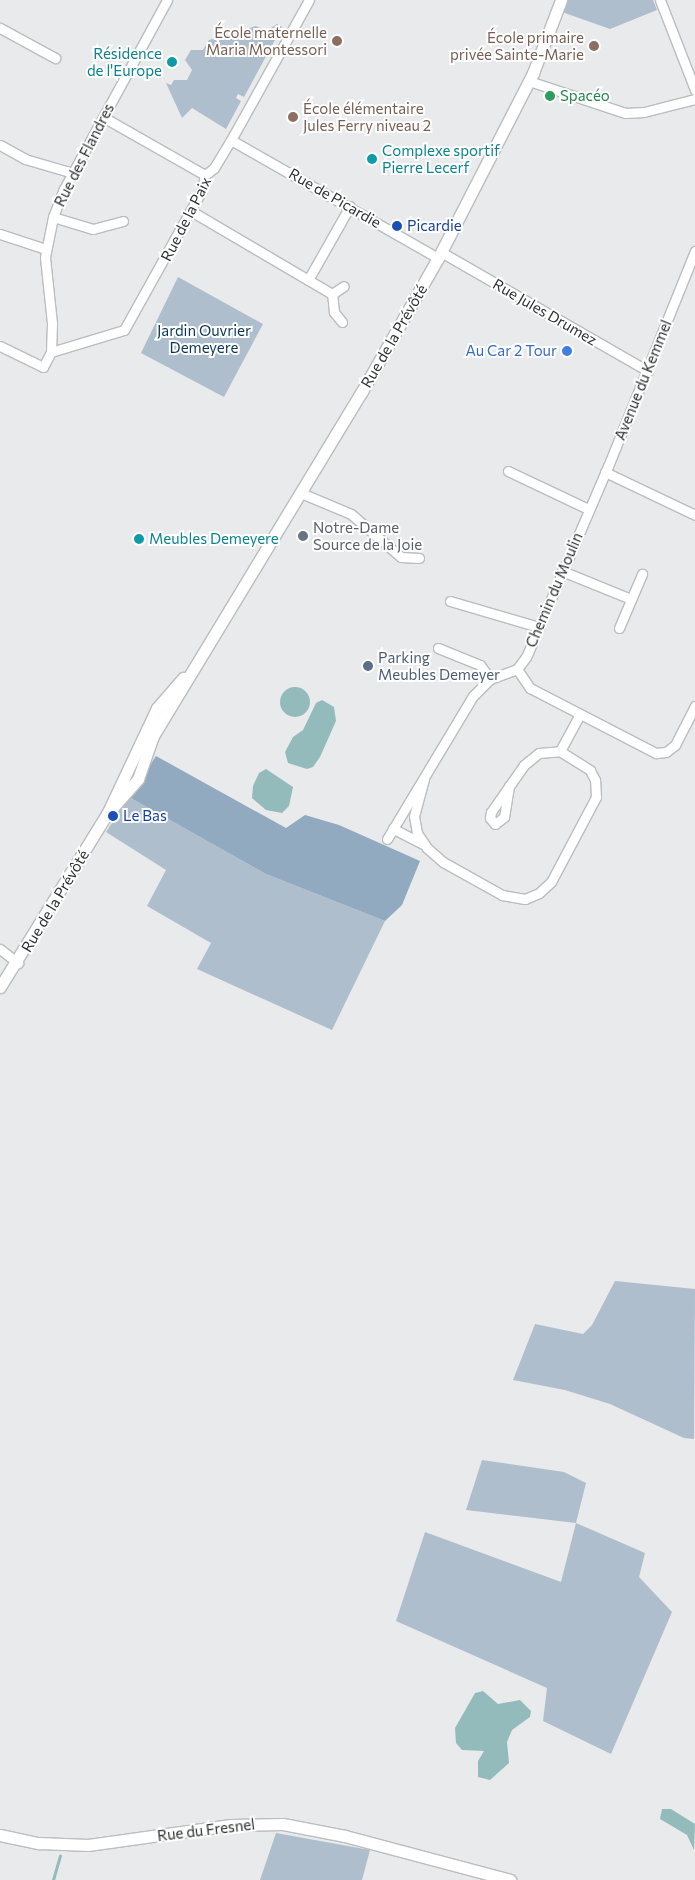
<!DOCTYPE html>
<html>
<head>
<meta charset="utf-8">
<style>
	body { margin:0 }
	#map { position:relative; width:695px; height:1880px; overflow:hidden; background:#e8eaeb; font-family:Commissioner,sans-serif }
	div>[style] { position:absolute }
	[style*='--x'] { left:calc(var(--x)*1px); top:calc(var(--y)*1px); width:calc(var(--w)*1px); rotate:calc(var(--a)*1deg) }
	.green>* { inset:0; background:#afbecc }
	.forest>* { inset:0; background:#91aac0 }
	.water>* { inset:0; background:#94bbbb }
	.round { border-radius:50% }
	.stream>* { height:2.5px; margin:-1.25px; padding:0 1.25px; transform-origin:1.25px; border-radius:1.25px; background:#94bbbb }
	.roads { filter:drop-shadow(1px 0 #bbbdbe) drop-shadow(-1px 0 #bbbdbe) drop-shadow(0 1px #bbbdbe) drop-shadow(0 -1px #bbbdbe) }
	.minor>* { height:9px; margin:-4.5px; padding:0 4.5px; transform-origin:4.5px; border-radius:4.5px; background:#fff }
	.tertiary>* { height:11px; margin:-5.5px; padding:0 5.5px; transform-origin:5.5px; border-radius:5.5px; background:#fff }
	.dots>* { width:14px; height:14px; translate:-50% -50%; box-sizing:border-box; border:2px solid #fff; border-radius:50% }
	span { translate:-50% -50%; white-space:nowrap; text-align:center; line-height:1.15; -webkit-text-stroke:4px #fff; paint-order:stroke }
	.education-label { font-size:15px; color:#785e54 }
	.right { translate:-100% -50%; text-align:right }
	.left { translate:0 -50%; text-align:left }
	.culture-label { font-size:15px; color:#0d838f }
	.leisure-label { font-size:15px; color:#27864d }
	.street-label { font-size:15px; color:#2f3031 }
	.transit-label { font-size:15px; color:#164399 }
	.park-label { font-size:15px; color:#0a3655 }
	.shop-label { font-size:15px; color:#366cbe }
	.worship-label { font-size:15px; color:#5b616d }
	.service-label { font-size:15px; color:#4e5e75 }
</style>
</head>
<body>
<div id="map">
	<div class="green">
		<div style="clip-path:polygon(568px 0,653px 0,657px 10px,610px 29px,562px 12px)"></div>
		<div style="clip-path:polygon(277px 24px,282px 27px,244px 97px,238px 94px,236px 98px,241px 101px,226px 129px,192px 108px,182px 118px,166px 83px,171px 85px,174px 80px,187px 80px,192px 70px,185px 60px,191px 50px,203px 50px,209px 40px,256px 26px,266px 31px)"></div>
		<div style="clip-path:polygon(178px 277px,263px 324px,224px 397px,141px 353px)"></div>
		<div style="clip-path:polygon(129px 797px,266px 874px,385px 921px,332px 1030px,197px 969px,211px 943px,147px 906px,166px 870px,106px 832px)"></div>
		<div style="clip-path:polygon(615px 1281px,695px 1289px,694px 1439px,684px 1438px,610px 1404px,565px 1390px,513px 1380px,535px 1324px,583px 1334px,592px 1325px)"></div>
		<div style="clip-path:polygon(482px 1460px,564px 1472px,586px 1483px,576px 1523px,645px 1553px,639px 1577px,672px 1612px,611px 1754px,543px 1721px,547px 1688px,396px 1621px,425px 1532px,561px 1582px,576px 1523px,466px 1510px)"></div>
		<div style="clip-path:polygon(276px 1833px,370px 1850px,362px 1880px,260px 1880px)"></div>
	</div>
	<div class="forest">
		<div style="clip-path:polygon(156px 756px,286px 828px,305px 815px,339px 825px,420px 861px,402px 905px,385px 921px,266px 874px,129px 797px)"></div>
	</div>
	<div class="water">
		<div class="round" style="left:280px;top:687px;width:30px;height:30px"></div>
		<div style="clip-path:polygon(322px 700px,334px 707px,336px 721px,320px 757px,313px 767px,307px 769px,288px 763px,285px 752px,293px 737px,303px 730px,316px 703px)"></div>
		<div style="clip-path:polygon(266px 769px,293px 787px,289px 806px,282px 813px,266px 810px,252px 798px,253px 786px,259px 773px)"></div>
		<div style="clip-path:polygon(483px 1691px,498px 1704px,520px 1700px,531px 1711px,530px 1717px,512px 1730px,507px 1742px,509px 1763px,490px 1780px,478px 1777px,478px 1761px,484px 1751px,462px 1750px,456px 1743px,455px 1728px,475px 1693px)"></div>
		<div style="clip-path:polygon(662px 1809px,671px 1809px,695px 1824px,694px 1850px,687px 1835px,660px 1819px)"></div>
	</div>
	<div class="stream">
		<div style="--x:53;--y:1880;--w:25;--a:-74"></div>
	</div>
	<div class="roads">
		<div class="minor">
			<div style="--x:660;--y:0;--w:97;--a:68.7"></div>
			<div style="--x:0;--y:28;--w:63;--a:28.6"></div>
			<div style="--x:529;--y:81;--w:101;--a:18.4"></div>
			<div style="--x:625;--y:113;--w:19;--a:-3"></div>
			<div style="--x:644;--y:112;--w:53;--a:-14.3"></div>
			<div style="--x:103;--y:117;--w:117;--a:29.6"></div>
			<div style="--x:231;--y:140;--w:238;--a:29.7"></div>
			<div style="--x:0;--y:145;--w:29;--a:29"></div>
			<div style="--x:25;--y:159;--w:50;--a:16.3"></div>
			<div style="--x:205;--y:175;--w:11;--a:-38"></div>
			<div style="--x:214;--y:168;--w:33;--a:-59"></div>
			<div style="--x:231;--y:140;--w:160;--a:-60.9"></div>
			<div style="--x:191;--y:211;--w:164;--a:30.5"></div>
			<div style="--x:53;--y:217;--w:42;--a:16.7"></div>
			<div style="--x:93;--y:229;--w:31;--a:-15"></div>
			<div style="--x:0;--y:234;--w:48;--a:18.1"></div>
			<div style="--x:695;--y:251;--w:232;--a:112"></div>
			<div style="--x:608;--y:466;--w:208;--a:113.2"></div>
			<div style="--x:526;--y:657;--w:15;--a:127"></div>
			<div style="--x:517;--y:669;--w:23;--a:56"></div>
			<div style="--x:530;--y:688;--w:142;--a:27.3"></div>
			<div style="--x:656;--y:753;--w:10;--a:-6"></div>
			<div style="--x:666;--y:752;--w:11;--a:-38"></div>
			<div style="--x:675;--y:745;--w:44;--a:-62.9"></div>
			<div style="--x:441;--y:252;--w:239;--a:29.9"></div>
			<div style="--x:308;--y:280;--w:85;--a:-60.4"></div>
			<div style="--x:342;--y:322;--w:13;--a:-129"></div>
			<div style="--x:334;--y:312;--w:18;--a:-96"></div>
			<div style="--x:332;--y:294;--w:14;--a:-34"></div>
			<div style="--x:0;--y:346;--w:48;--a:26"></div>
			<div style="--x:43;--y:367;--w:17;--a:-62"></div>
			<div style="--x:51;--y:352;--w:76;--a:-16.8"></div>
			<div style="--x:124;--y:330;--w:160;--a:-60.9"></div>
			<div style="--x:202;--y:190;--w:15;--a:-79"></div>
			<div style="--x:51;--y:352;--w:29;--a:-88"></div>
			<div style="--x:52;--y:323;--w:66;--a:-96.1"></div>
			<div style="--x:45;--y:257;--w:41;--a:-78.7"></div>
			<div style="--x:53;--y:217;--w:30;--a:-69"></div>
			<div style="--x:64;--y:189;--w:215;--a:-61.4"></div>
			<div style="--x:508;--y:471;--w:89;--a:25.4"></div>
			<div style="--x:605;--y:472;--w:100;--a:25.5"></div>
			<div style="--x:301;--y:493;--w:54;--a:22.8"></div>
			<div style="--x:351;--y:514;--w:66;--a:40.7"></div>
			<div style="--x:401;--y:557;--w:18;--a:3"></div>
			<div style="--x:562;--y:571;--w:74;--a:22.1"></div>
			<div style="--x:450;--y:601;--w:93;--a:16.3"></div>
			<div style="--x:619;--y:628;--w:59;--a:-66.9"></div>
			<div style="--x:438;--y:648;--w:45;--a:22"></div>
			<div style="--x:480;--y:665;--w:17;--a:54"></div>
			<div style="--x:490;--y:679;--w:29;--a:-20"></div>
			<div style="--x:424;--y:779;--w:38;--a:105"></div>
			<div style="--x:414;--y:816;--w:17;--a:80"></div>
			<div style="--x:417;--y:833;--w:18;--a:56"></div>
			<div style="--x:427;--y:848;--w:21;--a:41"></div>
			<div style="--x:443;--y:862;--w:68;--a:29.2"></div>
			<div style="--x:502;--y:895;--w:23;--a:10"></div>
			<div style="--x:525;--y:899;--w:15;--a:-23"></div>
			<div style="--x:539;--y:893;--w:16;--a:-43"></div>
			<div style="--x:551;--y:882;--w:96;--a:-62.1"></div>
			<div style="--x:596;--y:797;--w:17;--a:-93"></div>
			<div style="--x:595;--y:780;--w:11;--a:-117"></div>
			<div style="--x:590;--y:770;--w:36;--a:-148"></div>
			<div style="--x:509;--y:786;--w:31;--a:99"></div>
			<div style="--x:504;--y:817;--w:11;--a:142"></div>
			<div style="--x:495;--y:824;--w:8;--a:-130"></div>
			<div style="--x:490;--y:818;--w:6;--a:-81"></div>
			<div style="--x:491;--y:812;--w:57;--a:-54.9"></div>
			<div style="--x:524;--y:765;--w:19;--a:-39"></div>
			<div style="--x:539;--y:753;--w:21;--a:-5"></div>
			<div style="--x:560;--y:751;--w:42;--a:-61.6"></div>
			<div style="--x:387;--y:839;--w:12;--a:-59"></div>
			<div style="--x:423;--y:844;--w:34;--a:-153"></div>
			<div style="--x:393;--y:829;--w:155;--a:-59"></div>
			<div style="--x:473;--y:696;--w:24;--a:-45"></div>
			<div style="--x:0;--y:949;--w:23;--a:38"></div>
		</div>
		<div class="tertiary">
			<div style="--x:107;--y:814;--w:47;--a:-48.5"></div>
			<div style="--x:138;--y:779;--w:46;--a:-70.8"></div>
			<div style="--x:153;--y:736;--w:401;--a:-58.8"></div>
			<div style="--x:361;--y:393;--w:155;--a:-60.3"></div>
			<div style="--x:438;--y:258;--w:208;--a:-62.8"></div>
			<div style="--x:533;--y:73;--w:78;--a:-69"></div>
			<div style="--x:0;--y:987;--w:203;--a:-58.3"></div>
			<div style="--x:107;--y:814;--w:117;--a:-64.7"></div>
			<div style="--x:157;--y:708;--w:40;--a:-49"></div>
			<div style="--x:0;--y:1835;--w:40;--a:12"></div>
			<div style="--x:39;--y:1843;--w:49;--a:2.3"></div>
			<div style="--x:88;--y:1845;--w:144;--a:-8"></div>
			<div style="--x:231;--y:1825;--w:52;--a:-1.1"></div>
			<div style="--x:283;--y:1824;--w:63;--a:11"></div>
			<div style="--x:345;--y:1836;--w:171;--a:14.9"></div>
		</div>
	</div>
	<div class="dots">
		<div style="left:337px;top:41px;background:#8d6e63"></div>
		<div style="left:594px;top:46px;background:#8d6e63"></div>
		<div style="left:172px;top:62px;background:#0f9aa8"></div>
		<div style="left:550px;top:96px;background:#2e9e5b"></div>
		<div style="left:293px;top:117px;background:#8d6e63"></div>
		<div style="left:372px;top:159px;background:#0f9aa8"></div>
		<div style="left:397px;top:226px;background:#1a4fb4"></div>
		<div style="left:567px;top:351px;background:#3f7fe0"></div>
		<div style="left:303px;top:536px;background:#6b7280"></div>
		<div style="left:139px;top:539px;background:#0f9aa8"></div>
		<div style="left:368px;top:666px;background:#5c6f8a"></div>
		<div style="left:113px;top:816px;background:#1a4fb4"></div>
	</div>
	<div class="education-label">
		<span class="right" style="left:327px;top:41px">École maternelle<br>Maria Montessori</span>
		<span class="right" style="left:584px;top:46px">École primaire<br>privée Sainte-Marie</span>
		<span class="left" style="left:303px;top:117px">École élémentaire<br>Jules Ferry niveau 2</span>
	</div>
	<div class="culture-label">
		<span class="right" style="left:162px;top:62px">Résidence<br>de l'Europe</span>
		<span class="left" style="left:382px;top:159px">Complexe sportif<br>Pierre Lecerf</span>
		<span class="left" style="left:149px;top:539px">Meubles Demeyere</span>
	</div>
	<div class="leisure-label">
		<span class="left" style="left:560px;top:96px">Spacéo</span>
	</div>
	<div class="street-label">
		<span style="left:84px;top:155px;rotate:-63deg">Rue des Flandres</span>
		<span style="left:335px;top:198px;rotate:30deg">Rue de Picardie</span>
		<span style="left:186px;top:219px;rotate:-63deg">Rue de la Paix</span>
		<span style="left:545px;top:312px;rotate:30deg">Rue Jules Drumez</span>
		<span style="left:394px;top:336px;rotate:-60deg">Rue de la Prévôté</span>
		<span style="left:643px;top:380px;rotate:-68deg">Avenue du Kemmel</span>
		<span style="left:554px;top:590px;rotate:-67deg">Chemin du Moulin</span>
		<span style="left:55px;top:901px;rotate:-59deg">Rue de la Prévôté</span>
		<span style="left:206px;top:1830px;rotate:-7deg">Rue du Fresnel</span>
	</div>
	<div class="transit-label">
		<span class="left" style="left:407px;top:226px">Picardie</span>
		<span class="left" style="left:123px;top:816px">Le Bas</span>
	</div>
	<div class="park-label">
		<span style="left:204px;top:339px">Jardin Ouvrier<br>Demeyere</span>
	</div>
	<div class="shop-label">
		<span class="right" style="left:557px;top:351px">Au Car 2 Tour</span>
	</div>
	<div class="worship-label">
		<span class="left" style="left:313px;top:536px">Notre-Dame<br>Source de la Joie</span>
	</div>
	<div class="service-label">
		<span class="left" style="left:378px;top:666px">Parking<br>Meubles Demeyer</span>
	</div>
</div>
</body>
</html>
